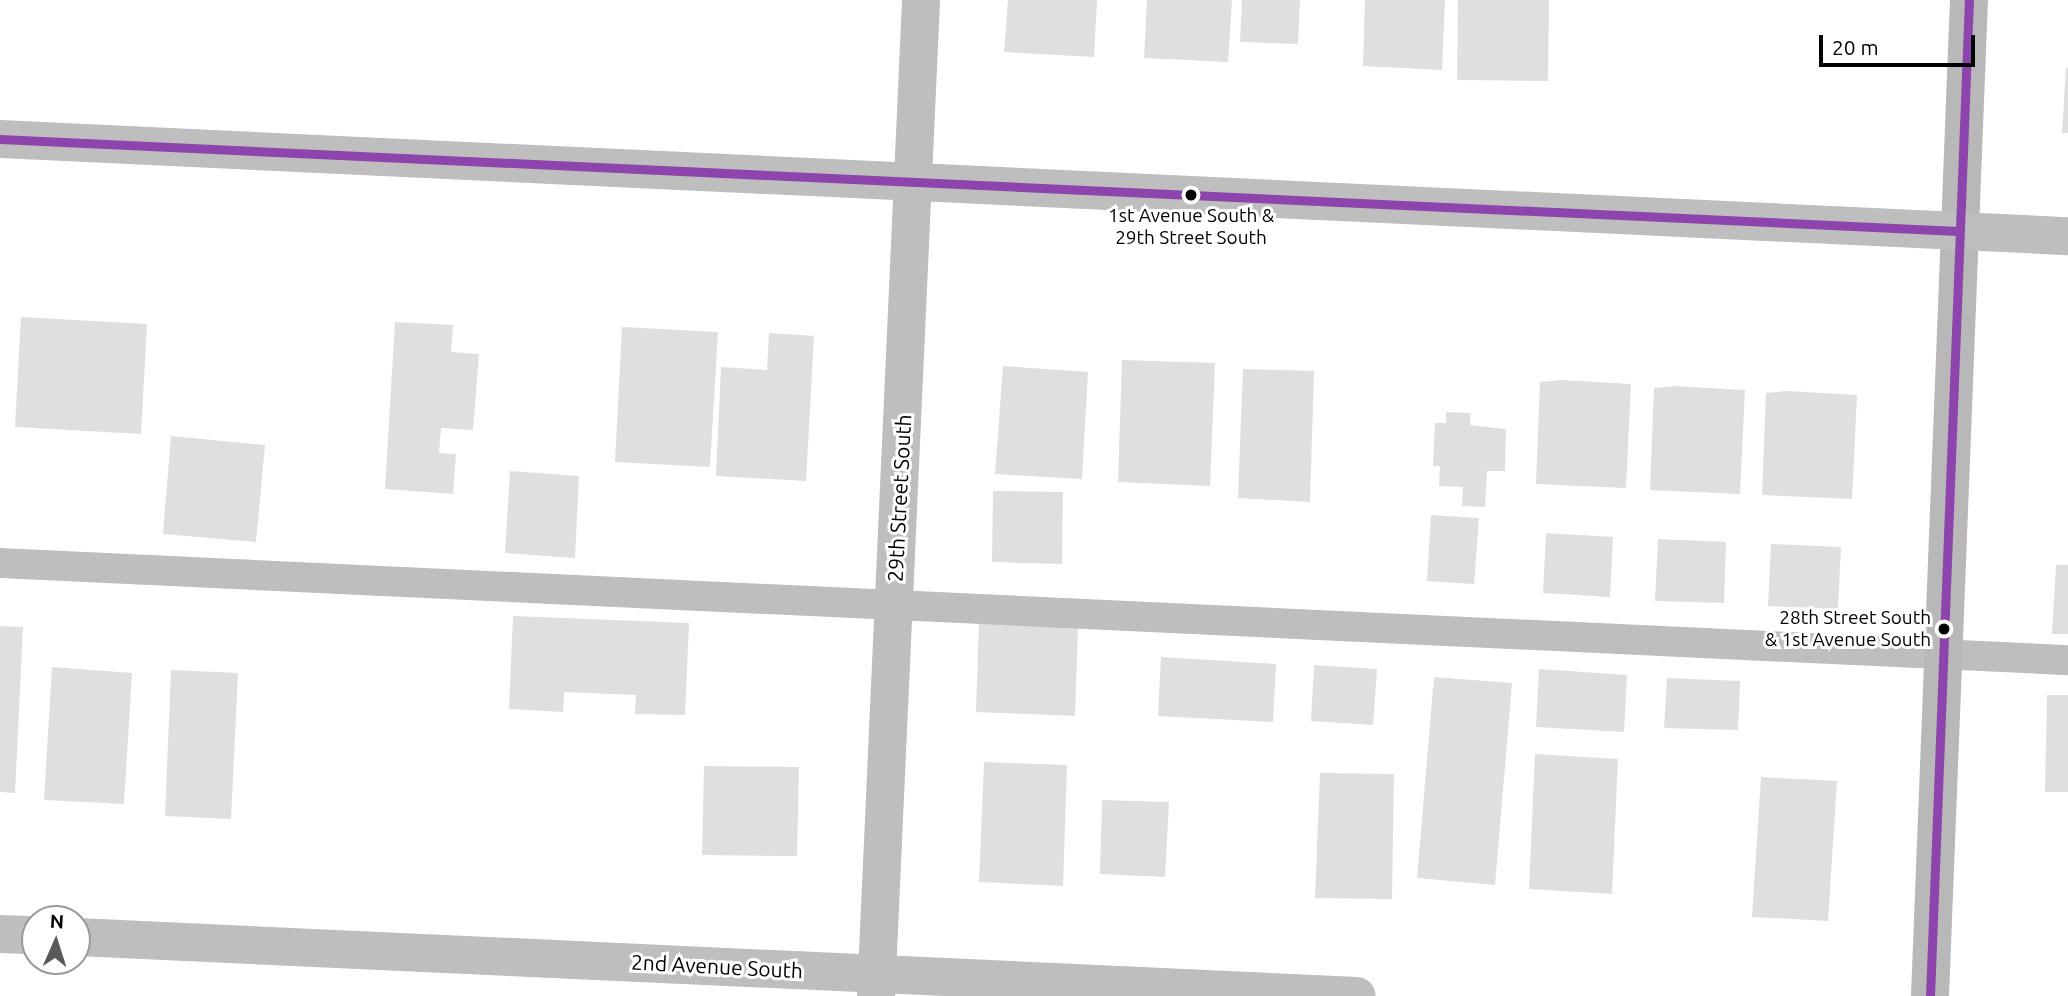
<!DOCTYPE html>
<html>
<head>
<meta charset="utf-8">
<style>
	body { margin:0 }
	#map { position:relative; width:2068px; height:996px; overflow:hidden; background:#fff; font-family:Ubuntu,sans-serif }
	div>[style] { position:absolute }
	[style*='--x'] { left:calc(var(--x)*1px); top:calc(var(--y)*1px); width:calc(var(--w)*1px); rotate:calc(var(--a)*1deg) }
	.building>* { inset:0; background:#dfdfdf }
	.lane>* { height:30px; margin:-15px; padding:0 15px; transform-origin:15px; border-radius:15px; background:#bebebe }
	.street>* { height:38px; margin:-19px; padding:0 19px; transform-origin:19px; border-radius:19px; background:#bebebe }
	.secondary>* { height:38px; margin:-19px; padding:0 19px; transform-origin:19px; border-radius:19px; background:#b8b8b8 }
	.primary>* { height:38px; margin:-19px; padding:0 19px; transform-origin:19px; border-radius:19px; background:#bebebe }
	.bus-1>* { height:9px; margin:-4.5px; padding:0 4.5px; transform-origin:4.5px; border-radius:4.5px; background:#8e44ad }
	.dots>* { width:19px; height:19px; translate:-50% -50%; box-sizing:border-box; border:4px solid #fff; border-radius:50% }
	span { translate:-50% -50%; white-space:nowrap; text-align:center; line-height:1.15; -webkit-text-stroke:6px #fff; paint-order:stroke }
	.bus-label { font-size:19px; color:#000 }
	.right { translate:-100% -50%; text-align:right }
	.street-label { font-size:21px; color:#000 }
	.north { position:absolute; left:21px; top:905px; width:70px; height:70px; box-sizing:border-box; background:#fff; border:2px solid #999; border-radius:50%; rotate:3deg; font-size:19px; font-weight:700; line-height:28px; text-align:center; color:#000 }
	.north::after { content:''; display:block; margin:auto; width:24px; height:32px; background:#595959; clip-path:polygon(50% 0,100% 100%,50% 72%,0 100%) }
	.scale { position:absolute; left:1819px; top:35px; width:156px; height:32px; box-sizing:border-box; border:4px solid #000; border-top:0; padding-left:9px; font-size:21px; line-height:24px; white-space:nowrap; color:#000; -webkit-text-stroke:5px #fff; paint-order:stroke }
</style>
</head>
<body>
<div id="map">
	<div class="building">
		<div style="clip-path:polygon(1008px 0,1097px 0,1094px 57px,1004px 52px)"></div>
		<div style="clip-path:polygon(1147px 0,1232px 0,1228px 62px,1144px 58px)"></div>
		<div style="clip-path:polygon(1242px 0,1300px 0,1298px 44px,1240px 42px)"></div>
		<div style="clip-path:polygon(1365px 0,1445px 0,1442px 70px,1363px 66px)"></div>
		<div style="clip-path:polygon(1458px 0,1549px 0,1548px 81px,1457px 80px)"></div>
		<div style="clip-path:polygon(2066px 68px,2068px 68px,2068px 133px,2062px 133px)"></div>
		<div style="clip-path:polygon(21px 317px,147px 324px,141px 434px,15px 427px)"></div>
		<div style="clip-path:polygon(395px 322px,453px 325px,451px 352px,479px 354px,473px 430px,441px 428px,439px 453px,456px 454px,453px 494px,385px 489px)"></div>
		<div style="clip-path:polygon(622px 327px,718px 332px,710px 467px,615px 462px)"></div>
		<div style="clip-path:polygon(769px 333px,814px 336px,806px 481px,716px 476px,721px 367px,767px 370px)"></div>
		<div style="clip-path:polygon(1122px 360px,1215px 363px,1210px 486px,1118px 482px)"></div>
		<div style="clip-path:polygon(1003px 366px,1088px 372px,1082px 479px,995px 474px)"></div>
		<div style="clip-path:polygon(1243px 369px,1314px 371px,1310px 502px,1238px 498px)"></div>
		<div style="clip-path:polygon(1561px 380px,1631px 384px,1626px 488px,1536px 484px,1540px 382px)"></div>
		<div style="clip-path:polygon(1675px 386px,1745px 390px,1740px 494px,1650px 490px,1654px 388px)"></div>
		<div style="clip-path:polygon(1787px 391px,1857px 395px,1852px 499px,1762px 495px,1766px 393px)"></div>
		<div style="clip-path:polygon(1446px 412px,1470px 413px,1470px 425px,1506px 429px,1505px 471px,1487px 471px,1485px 507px,1462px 506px,1463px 487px,1439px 486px,1440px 466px,1433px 466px,1435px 423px,1446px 423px)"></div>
		<div style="clip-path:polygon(171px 436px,265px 445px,256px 542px,163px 534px)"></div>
		<div style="clip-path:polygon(510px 471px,579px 476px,575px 558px,505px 553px)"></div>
		<div style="clip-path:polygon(993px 491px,1063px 492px,1062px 564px,992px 562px)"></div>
		<div style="clip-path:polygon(1431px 515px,1479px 518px,1474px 584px,1427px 581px)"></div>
		<div style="clip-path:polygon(1546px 533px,1613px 537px,1610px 597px,1543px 593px)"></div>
		<div style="clip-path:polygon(1658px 539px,1726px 542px,1724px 603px,1655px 601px)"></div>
		<div style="clip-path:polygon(1771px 544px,1841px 547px,1838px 609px,1768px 606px)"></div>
		<div style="clip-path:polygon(2056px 565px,2068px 565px,2068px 634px,2052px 634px)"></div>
		<div style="clip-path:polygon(513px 616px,689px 623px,685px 715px,635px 714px,636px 695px,564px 692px,563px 712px,509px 709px)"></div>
		<div style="clip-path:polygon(979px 622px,1078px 626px,1075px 716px,976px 712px)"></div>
		<div style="clip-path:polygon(0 626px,23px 627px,15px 793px,0 792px)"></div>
		<div style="clip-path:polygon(1161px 657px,1276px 664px,1273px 722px,1158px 716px)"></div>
		<div style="clip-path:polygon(1314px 665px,1377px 669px,1373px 725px,1311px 721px)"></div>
		<div style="clip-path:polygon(52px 667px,132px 673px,124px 804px,44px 800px)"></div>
		<div style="clip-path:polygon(1539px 669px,1627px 675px,1624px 732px,1536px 727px)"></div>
		<div style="clip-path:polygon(171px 670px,238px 673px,231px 819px,165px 816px)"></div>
		<div style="clip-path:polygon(1434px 677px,1512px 683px,1495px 885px,1417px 878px)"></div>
		<div style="clip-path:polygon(1667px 678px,1740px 681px,1738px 730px,1664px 728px)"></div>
		<div style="clip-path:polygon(2047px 695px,2068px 695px,2068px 792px,2045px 792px)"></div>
		<div style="clip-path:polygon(1535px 754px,1618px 759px,1612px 894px,1529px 889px)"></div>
		<div style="clip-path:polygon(984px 762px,1067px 765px,1063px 886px,979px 882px)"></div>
		<div style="clip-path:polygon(704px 766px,799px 767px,797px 856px,702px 855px)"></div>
		<div style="clip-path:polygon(1320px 773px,1394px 774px,1392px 899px,1315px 898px)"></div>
		<div style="clip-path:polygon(1761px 777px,1837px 781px,1828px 921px,1752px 917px)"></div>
		<div style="clip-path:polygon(1102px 800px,1169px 802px,1165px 877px,1100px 874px)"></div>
	</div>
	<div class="lane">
		<div style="--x:0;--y:563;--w:2070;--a:2.69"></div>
	</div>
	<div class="street">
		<div style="--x:0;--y:934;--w:35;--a:2"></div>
		<div style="--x:77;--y:937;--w:1281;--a:2.64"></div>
		<div style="--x:876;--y:996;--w:997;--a:-87.41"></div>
	</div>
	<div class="secondary">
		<div style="--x:1930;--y:996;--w:997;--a:-87.76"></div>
	</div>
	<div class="primary">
		<div style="--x:0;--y:139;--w:2070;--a:2.69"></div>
	</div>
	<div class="bus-1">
		<div style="--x:0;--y:139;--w:1960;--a:2.69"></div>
		<div style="--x:1930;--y:996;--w:997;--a:-87.76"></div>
	</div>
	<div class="dots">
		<div style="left:1191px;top:195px;background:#000"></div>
		<div style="left:1944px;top:629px;background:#000"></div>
	</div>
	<div class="bus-label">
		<span style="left:1191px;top:227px">1st Avenue South &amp;<br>29th Street South</span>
		<span class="right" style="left:1931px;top:629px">28th Street South<br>&amp; 1st Avenue South</span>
	</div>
	<div class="street-label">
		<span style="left:899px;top:498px;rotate:-87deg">29th Street South</span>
		<span style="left:717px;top:966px;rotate:3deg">2nd Avenue South</span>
	</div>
	<div class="north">N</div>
	<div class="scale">20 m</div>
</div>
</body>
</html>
